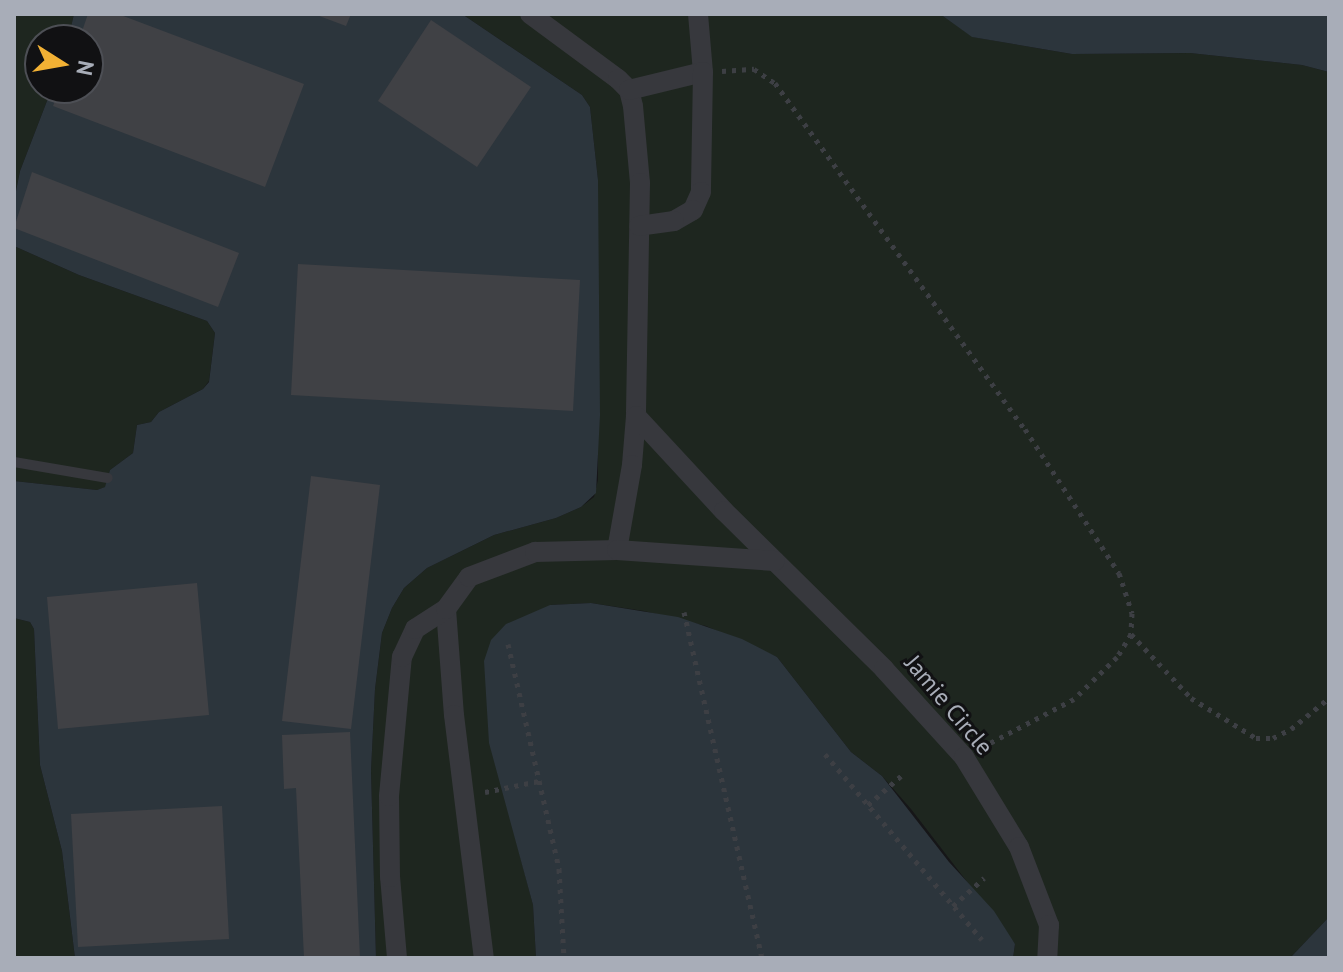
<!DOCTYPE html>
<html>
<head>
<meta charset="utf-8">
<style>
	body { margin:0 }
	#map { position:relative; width:1343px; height:972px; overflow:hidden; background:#161618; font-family:"PT Sans",sans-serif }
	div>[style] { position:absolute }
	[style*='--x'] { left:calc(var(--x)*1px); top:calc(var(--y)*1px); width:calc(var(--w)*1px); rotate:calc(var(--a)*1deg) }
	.green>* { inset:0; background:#1e261f }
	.water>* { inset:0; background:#2c353c }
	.building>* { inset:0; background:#404145 }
	.path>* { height:5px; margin-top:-2.5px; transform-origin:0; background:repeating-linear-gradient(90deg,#3d3f44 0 4px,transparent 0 10px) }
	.lane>* { height:10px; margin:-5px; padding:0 5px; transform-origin:5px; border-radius:5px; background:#37383d }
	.street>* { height:20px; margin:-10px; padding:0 10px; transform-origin:10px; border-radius:10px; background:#37383d }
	span { translate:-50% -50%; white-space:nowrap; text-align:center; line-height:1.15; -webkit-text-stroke:6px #111113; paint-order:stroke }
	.street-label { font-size:24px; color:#a8adb8 }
	.frame { position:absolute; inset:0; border:16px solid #a8adb8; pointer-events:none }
	.north { position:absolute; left:24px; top:24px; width:80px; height:80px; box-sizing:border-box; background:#111113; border:2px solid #4d4f55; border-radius:50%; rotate:101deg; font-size:22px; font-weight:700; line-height:32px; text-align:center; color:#a8adb8 }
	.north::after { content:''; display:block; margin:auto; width:28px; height:36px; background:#f2b134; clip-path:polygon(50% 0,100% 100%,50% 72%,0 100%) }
</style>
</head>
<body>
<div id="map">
	<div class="green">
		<div style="clip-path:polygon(14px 14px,74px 14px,68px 40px,40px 40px,40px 88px,52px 88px,20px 171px,14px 201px)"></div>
		<div style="clip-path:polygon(462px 14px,940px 14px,973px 37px,1072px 54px,1190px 53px,1302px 65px,1329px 72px,1329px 917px,1290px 958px,1013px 958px,1015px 944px,911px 809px,882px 776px,851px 752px,777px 657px,706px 626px,644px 611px,591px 603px,550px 605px,502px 787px,533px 905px,536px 958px,376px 958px,371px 771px,375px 689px,382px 633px,392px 608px,404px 588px,427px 568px,494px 535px,556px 518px,581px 507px,594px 497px,598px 480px,598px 180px,590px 107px,582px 95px)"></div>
		<div style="clip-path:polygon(14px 246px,79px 275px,207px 321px,215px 333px,209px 381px,203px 389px,159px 412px,151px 422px,137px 425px,133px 453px,110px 470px,106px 487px,97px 490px,14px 481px)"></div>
		<div style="clip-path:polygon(14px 618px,30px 622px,34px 629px,40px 765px,62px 851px,75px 958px,14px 958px)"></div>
	</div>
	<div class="water">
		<div style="clip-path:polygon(74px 14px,462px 14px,582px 95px,590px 107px,598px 180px,600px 415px,596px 493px,581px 507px,556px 518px,494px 535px,427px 568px,404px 588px,392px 608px,382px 633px,375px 689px,371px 771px,376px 958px,75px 958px,62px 851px,40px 765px,34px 629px,30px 622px,14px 618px,14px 481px,97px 490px,105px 487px,110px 470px,133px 453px,137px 425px,151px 422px,159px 412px,203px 389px,209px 382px,215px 333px,207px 321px,79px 275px,14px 246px,14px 201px,20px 171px,52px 88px,88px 88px,88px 40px,68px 40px)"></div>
		<div style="clip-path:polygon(940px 14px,1329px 14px,1329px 72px,1302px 65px,1190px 53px,1072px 54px,972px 37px)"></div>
		<div style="clip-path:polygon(591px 603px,678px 617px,742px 639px,777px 657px,851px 752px,882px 776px,949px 862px,994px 911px,1015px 944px,1013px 958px,536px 958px,533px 905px,489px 743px,484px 661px,491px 640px,506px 624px,550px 605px)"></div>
		<div style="clip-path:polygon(1329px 917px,1329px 958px,1290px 958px)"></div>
	</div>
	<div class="building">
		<div style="clip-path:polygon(88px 14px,118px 14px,304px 84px,265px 187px,53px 106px,60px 88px,88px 88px,88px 40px,79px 40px)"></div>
		<div style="clip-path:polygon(314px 14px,351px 14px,346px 26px)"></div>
		<div style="clip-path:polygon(431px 20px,531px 87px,477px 167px,378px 101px)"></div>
		<div style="clip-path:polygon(32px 172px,239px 253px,218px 307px,14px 228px)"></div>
		<div style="clip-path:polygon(298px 264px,580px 280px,573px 411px,291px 395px)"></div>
		<div style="clip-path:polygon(311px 476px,380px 485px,351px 729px,282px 721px)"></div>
		<div style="clip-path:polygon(197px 583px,209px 715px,58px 729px,47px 597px)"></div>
		<div style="clip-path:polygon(350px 732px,360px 958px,304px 958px,296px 788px,284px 789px,282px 735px)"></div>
		<div style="clip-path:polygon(222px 806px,229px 939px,78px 947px,71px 814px)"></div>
	</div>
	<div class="path">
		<div style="--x:722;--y:71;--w:32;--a:-4"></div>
		<div style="--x:754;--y:69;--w:25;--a:34"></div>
		<div style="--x:775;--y:83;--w:427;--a:54.2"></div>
		<div style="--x:1025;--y:429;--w:172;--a:56.9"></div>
		<div style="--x:1119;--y:573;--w:42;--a:72"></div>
		<div style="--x:1132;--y:613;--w:21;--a:93"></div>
		<div style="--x:1131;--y:634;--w:27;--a:121"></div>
		<div style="--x:1117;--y:657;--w:60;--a:135.7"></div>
		<div style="--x:1074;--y:699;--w:104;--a:152.4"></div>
		<div style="--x:684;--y:612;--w:355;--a:77.3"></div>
		<div style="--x:1131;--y:634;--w:88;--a:46.8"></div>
		<div style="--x:1191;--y:698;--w:76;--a:31.6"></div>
		<div style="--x:1256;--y:738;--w:17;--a:0"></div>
		<div style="--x:1273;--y:738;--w:20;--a:-27"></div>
		<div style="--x:1291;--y:729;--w:49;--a:-39.2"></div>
		<div style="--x:508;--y:644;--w:231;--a:77.2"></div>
		<div style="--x:559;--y:869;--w:89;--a:86.8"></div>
		<div style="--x:825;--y:754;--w:243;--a:49.8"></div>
		<div style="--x:485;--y:792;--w:55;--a:-11.5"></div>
		<div style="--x:868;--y:805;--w:44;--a:-41.3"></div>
		<div style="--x:953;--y:906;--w:42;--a:-42.1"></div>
	</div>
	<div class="lane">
		<div style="--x:14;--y:462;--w:95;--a:9.7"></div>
	</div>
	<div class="street">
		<div style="--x:530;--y:14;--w:109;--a:36.5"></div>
		<div style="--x:618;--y:79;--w:16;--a:45"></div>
		<div style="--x:629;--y:90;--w:16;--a:76"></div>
		<div style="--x:633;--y:106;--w:77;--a:84.8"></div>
		<div style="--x:640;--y:183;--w:233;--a:91"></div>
		<div style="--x:636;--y:416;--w:49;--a:94.7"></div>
		<div style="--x:632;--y:465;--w:86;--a:100"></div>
		<div style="--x:698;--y:14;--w:58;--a:85.1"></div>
		<div style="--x:629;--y:90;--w:76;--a:-13.7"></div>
		<div style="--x:703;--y:72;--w:120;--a:91"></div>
		<div style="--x:701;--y:192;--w:20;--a:114"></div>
		<div style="--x:693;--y:210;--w:22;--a:150"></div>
		<div style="--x:674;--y:221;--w:35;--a:172"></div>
		<div style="--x:636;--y:416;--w:129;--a:47.2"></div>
		<div style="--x:724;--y:511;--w:225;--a:44.6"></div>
		<div style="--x:884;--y:669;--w:119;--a:47.7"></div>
		<div style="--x:964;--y:757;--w:105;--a:58.6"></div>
		<div style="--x:1019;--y:847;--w:84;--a:69"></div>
		<div style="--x:1049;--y:925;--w:33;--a:93"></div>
		<div style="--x:446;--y:609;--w:106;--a:85.7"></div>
		<div style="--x:454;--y:715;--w:245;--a:83"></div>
		<div style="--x:397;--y:958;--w:81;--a:-94.9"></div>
		<div style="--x:390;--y:877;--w:81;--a:-90.7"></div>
		<div style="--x:389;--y:796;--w:140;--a:-84.7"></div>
		<div style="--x:402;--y:657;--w:31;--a:-65"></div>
		<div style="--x:415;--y:629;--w:37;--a:-33"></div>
		<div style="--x:446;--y:609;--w:39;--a:-54"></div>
		<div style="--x:469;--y:577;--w:71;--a:-20.7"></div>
		<div style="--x:535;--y:552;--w:82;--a:-1.4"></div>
		<div style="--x:617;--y:550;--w:158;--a:4"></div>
	</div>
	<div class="street-label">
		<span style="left:949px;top:705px;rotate:50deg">Jamie Circle</span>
	</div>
	<div class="frame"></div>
	<div class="north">N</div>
</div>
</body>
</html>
